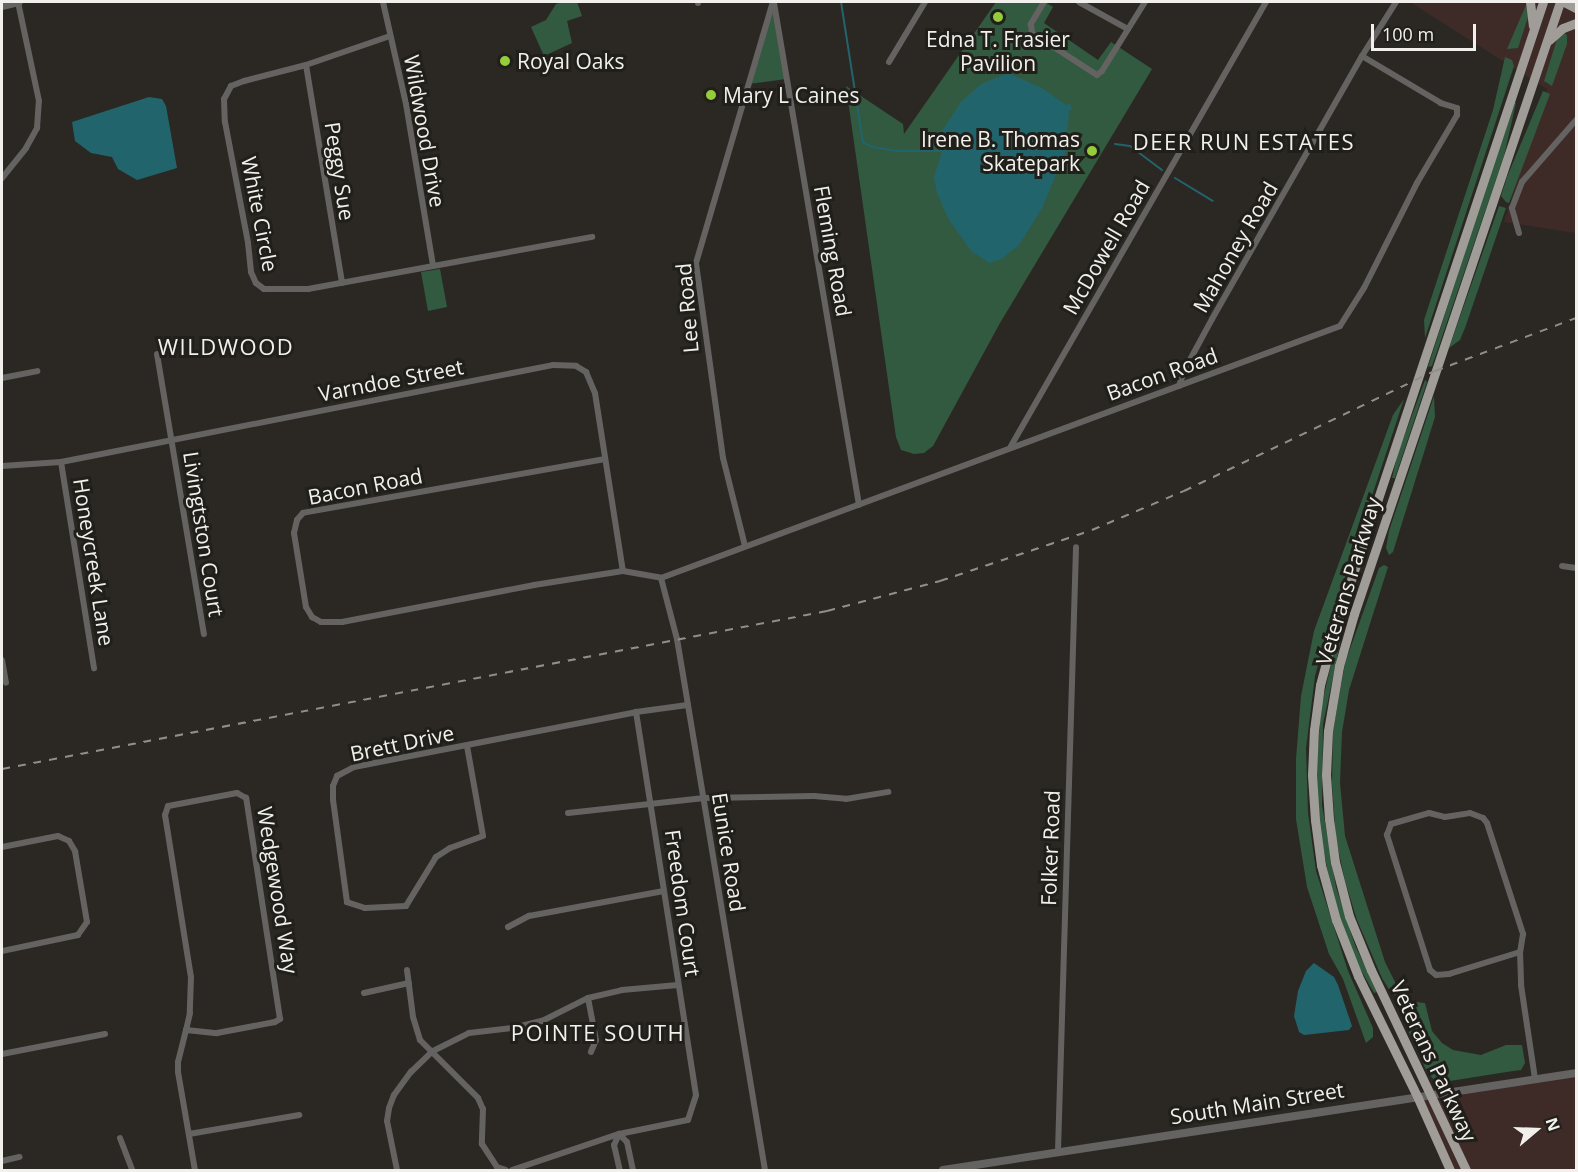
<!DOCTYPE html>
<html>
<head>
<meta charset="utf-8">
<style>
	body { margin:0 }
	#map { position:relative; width:1578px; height:1172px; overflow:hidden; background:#2b2823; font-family:"Open Sans",sans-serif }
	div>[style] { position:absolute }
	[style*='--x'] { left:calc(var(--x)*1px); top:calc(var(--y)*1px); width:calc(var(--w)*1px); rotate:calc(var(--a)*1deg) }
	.commercial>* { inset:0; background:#3e2b27 }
	.green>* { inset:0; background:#325a40 }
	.water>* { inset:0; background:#22646c }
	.stream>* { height:2px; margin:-1px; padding:0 1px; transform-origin:1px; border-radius:1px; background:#22646c }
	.minor>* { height:6px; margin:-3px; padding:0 3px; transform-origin:3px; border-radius:3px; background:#656361 }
	.tertiary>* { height:8px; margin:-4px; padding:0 4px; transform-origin:4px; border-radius:4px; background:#656361 }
	.primary>* { height:9px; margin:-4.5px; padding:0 4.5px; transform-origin:4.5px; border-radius:4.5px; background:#a09c98 }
	.rail>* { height:2px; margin-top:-1px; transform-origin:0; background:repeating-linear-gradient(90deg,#908e89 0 8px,transparent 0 16px) }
	.dots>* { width:16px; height:16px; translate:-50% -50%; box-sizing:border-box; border:3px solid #211f1a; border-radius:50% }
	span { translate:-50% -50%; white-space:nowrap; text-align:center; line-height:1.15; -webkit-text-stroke:6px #211f1a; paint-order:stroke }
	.poi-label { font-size:21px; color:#f1f0ec }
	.left { translate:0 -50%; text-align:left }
	.right { translate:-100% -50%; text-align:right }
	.street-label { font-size:21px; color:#f1f0ec }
	.neighbourhood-label { font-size:22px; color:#f1f0ec; letter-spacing:1.5px }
	.frame { position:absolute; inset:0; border:3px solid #f1f0ec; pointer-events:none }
	.north { position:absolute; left:1506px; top:1100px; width:60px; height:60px; -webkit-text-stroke:4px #211f1a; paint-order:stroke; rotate:71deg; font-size:16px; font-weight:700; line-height:24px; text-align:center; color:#f1f0ec }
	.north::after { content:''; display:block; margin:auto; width:21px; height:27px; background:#f1f0ec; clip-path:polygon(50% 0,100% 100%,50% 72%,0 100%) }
	.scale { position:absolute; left:1371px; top:24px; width:105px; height:27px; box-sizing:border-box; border:3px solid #f1f0ec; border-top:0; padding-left:8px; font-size:18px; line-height:21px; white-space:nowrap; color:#f1f0ec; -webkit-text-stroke:4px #211f1a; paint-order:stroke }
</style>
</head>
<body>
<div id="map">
	<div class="commercial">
		<div style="clip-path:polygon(1410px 2px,1576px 2px,1576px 233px,1504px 222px,1547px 89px)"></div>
		<div style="clip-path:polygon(1576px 1073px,1576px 1170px,1447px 1170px,1415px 1098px)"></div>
	</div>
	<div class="green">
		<div style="clip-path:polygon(563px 2px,577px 2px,582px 16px,567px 21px,572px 43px,544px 56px,531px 27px,546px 20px,556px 4px)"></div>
		<div style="clip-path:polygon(996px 2px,1045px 2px,1053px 7px,1044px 23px,1098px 60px,1111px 42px,1152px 69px,1000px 323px,933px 446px,924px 453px,914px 454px,901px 450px,896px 437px,846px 86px,903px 124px,904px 134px)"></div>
		<div style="clip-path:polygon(1526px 5px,1528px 17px,1518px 48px,1507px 49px)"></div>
		<div style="clip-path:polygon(771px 11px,775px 11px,786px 79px,748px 84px)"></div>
		<div style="clip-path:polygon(1563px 32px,1567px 35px,1567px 44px,1552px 86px,1544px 81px,1557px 39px)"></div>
		<div style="clip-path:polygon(1505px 57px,1512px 60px,1514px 66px,1425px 338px,1424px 320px,1493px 110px)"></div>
		<div style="clip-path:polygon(1543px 91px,1550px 94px,1509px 203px,1506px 202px,1501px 196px,1507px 177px)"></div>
		<div style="clip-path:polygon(1513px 102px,1516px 103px,1504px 156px,1432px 366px,1428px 367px)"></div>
		<div style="clip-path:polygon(1499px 206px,1506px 208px,1465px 328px,1460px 340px,1449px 348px)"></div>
		<div style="clip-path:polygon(440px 269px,447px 307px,428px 311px,421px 272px)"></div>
		<div style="clip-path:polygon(1425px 380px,1427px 382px,1395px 478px,1392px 478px,1397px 456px)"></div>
		<div style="clip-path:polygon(1434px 396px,1435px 417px,1393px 552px,1389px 555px,1386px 548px,1389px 531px)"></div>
		<div style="clip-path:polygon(1404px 399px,1325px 638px,1315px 676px,1306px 748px,1308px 813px,1316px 871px,1348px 971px,1373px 1028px,1373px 1037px,1366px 1043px,1343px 979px,1329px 954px,1307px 887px,1296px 819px,1296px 759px,1301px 696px,1314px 631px,1393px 415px)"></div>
		<div style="clip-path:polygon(1384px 565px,1388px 567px,1349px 690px,1342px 732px,1340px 783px,1345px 836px,1385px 962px,1402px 996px,1398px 997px,1392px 994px,1382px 978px,1357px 920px,1345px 881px,1336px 839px,1332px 784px,1333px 731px,1345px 663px,1379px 568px)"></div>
		<div style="clip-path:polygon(1341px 624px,1344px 625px,1323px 724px,1322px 805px,1336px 887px,1355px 945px,1377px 992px,1374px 993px,1359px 967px,1342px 924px,1331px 889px,1320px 830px,1316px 774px,1321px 707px)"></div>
		<div style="clip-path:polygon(1415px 1002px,1425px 1003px,1432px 1031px,1442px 1043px,1453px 1050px,1481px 1055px,1506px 1045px,1522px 1045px,1525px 1063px,1521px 1070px,1513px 1071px,1437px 1083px,1427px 1072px,1404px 1022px,1402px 1011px,1405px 1005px)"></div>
	</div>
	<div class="water">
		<div style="clip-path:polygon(1008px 73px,1042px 88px,1066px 105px,1070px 104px,1072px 109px,1069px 111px,1066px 151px,1042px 208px,1019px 245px,1003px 258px,990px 263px,972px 252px,949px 220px,937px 193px,934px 177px,941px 155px,942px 131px,961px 102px,981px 84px)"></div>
		<div style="clip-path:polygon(149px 97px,162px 99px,166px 106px,177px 168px,137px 180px,118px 169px,112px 157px,91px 153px,75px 141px,72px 122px)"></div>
		<div style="clip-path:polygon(1314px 963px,1334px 977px,1338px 985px,1352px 1026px,1349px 1030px,1304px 1035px,1299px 1032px,1294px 1016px,1298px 991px,1306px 971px)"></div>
	</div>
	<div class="stream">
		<div style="--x:841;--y:2;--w:142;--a:81.1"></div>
		<div style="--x:863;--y:142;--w:10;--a:29"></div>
		<div style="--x:872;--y:147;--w:24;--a:9"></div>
		<div style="--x:896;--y:151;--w:46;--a:0"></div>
		<div style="--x:1115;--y:144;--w:15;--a:8"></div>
		<div style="--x:1130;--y:146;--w:40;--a:37"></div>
		<div style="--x:1175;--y:178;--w:44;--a:31.2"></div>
	</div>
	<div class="minor">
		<div style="--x:383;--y:2;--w:105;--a:77.3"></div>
		<div style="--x:406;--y:104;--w:164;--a:80.5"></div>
		<div style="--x:1044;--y:2;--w:26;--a:121"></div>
		<div style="--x:1031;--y:24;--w:9;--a:84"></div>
		<div style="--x:1032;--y:33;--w:77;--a:32.9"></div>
		<div style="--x:1097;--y:75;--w:6;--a:-39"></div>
		<div style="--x:1102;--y:71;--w:81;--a:-58.1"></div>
		<div style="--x:1079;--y:2;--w:56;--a:28.9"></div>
		<div style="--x:698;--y:3;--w:1;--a:-90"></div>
		<div style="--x:774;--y:3;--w:509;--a:80.39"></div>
		<div style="--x:390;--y:36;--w:89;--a:161"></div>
		<div style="--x:306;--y:65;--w:64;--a:165.5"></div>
		<div style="--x:244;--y:81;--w:14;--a:159"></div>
		<div style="--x:231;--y:86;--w:15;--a:118"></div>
		<div style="--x:224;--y:99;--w:23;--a:88"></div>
		<div style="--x:225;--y:122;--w:123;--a:79.2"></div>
		<div style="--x:248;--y:243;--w:29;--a:84"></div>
		<div style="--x:251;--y:272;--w:12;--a:66"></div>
		<div style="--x:256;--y:283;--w:10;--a:37"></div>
		<div style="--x:264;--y:289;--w:44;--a:0"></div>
		<div style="--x:308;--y:289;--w:289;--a:-10.4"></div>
		<div style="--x:889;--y:62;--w:70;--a:-59"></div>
		<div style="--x:306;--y:65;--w:221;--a:80.6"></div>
		<div style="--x:2;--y:178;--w:38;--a:-51"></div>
		<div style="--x:26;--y:148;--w:23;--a:-61"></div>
		<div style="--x:37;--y:128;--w:27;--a:-86"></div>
		<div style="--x:39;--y:101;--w:101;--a:-102"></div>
		<div style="--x:1519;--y:233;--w:26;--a:-106"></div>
		<div style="--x:1512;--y:208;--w:28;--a:-69"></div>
		<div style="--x:1522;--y:182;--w:82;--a:-48.9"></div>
		<div style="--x:157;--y:354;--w:284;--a:80.5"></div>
		<div style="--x:2;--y:378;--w:36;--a:-11"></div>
		<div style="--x:1179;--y:386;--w:18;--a:-71"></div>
		<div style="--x:1185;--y:369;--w:57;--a:-61.6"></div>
		<div style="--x:1212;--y:319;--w:303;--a:-60.3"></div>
		<div style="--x:1362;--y:56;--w:64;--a:-57.8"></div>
		<div style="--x:1011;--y:446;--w:512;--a:-60.13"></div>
		<div style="--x:605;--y:459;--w:307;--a:169.9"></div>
		<div style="--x:303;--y:513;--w:9;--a:131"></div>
		<div style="--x:297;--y:520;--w:13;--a:103"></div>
		<div style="--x:294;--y:533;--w:75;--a:80.8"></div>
		<div style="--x:306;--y:607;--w:12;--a:59"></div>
		<div style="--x:312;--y:617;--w:10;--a:29"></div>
		<div style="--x:321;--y:622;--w:21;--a:0"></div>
		<div style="--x:342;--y:622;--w:196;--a:-10.9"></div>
		<div style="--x:534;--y:585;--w:90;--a:-8.9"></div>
		<div style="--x:623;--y:571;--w:39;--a:10"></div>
		<div style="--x:61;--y:462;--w:209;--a:80.9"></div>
		<div style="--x:2;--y:466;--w:59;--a:-3.9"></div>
		<div style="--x:61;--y:462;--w:501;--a:-11.15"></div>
		<div style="--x:553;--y:365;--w:23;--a:2"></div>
		<div style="--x:576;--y:366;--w:12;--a:31"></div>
		<div style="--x:586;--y:372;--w:23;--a:67"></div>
		<div style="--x:595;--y:393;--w:180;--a:81.1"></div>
		<div style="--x:745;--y:546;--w:91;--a:-104"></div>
		<div style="--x:723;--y:458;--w:197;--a:-97.9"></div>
		<div style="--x:696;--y:263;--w:272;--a:-73.6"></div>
		<div style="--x:1562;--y:566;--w:14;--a:8"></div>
		<div style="--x:661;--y:578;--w:724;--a:-20.36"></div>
		<div style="--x:1340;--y:326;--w:45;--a:-57.7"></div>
		<div style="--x:1364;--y:288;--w:118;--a:-63.2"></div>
		<div style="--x:1417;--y:183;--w:79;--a:-59.5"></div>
		<div style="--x:1457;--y:115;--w:7;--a:-90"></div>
		<div style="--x:1457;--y:108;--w:17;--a:-163"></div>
		<div style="--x:1441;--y:103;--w:92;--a:-149.3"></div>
		<div style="--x:661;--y:578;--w:63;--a:75.3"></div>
		<div style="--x:677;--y:639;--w:67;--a:80.5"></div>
		<div style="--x:688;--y:705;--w:471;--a:80.6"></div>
		<div style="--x:2;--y:660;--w:23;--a:80"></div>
		<div style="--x:467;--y:746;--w:91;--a:79.9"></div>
		<div style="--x:483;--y:836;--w:35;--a:160"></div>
		<div style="--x:450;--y:848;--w:17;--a:147"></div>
		<div style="--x:436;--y:857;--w:57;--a:121.5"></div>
		<div style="--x:406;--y:906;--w:41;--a:177.2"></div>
		<div style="--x:365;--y:908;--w:19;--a:-162"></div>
		<div style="--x:347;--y:902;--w:103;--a:-97.8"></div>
		<div style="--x:333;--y:800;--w:14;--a:-90"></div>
		<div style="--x:333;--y:786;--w:11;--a:-68"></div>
		<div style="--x:337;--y:776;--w:19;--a:-28"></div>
		<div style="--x:354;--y:767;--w:287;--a:-11"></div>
		<div style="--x:636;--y:712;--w:52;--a:-7.7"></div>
		<div style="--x:568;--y:813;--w:137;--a:-6.3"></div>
		<div style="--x:704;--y:798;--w:110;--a:-1"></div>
		<div style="--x:814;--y:796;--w:32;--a:5"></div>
		<div style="--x:846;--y:799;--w:43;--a:-9.5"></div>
		<div style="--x:2;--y:847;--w:57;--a:-11.1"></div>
		<div style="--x:58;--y:836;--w:12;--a:24"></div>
		<div style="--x:69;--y:841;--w:12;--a:59"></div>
		<div style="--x:75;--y:851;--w:72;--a:80.4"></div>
		<div style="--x:87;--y:922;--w:16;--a:125"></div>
		<div style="--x:78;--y:935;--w:78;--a:168.1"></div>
		<div style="--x:508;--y:927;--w:24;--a:-28"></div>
		<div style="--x:529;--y:916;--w:137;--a:-10.5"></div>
		<div style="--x:1520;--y:952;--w:74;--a:162.8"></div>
		<div style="--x:1449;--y:974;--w:13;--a:176"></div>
		<div style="--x:1436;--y:975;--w:8;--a:-140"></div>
		<div style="--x:1430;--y:970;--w:142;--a:-107.7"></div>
		<div style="--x:1387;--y:835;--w:12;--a:-70"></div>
		<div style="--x:1391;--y:824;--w:40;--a:-16"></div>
		<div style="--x:1429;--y:813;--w:16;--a:14"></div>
		<div style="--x:1445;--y:817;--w:25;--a:-9"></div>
		<div style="--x:1470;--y:813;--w:14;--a:21"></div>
		<div style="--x:1483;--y:818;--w:6;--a:51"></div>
		<div style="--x:1487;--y:823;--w:117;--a:72"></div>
		<div style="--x:1523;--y:934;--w:18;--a:99"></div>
		<div style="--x:1520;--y:952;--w:33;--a:88"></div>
		<div style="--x:1521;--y:985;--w:95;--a:81.5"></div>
		<div style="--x:407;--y:970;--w:47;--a:82.7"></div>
		<div style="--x:413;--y:1017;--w:24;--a:73"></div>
		<div style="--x:420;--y:1040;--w:82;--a:45"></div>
		<div style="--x:478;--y:1098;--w:12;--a:66"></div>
		<div style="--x:483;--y:1109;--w:35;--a:92"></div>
		<div style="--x:482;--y:1144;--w:27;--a:57"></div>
		<div style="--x:497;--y:1167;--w:9;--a:18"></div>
		<div style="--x:364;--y:993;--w:46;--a:-12.5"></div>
		<div style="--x:588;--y:998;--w:43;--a:79.2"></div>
		<div style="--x:596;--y:1040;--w:13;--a:113"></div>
		<div style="--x:186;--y:1030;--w:31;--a:6"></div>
		<div style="--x:217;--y:1033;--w:59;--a:-10.7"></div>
		<div style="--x:275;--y:1022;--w:6;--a:-31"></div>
		<div style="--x:280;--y:1019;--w:224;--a:-98.7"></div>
		<div style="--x:246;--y:798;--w:10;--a:-151"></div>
		<div style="--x:237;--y:793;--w:70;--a:169.3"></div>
		<div style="--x:168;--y:806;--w:9;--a:108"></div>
		<div style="--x:165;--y:815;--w:164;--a:80.9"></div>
		<div style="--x:191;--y:977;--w:36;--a:92"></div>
		<div style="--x:190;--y:1013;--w:17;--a:103"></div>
		<div style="--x:186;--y:1030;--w:33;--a:104"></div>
		<div style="--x:178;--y:1062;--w:10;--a:90"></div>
		<div style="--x:178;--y:1072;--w:99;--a:80.2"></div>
		<div style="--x:2;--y:1054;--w:105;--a:-11"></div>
		<div style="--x:189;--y:1134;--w:112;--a:-9.8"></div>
		<div style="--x:619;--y:1134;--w:11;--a:45"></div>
		<div style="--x:627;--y:1142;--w:29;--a:78"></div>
		<div style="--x:619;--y:1134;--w:12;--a:114"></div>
		<div style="--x:614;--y:1145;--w:26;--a:77"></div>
		<div style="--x:120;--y:1138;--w:34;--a:69"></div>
		<div style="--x:1058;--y:1151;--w:604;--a:-88.29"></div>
		<div style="--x:2;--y:1161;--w:18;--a:-13"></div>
		<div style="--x:397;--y:1170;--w:50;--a:-101.5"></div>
		<div style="--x:387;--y:1121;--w:13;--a:-81"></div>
		<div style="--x:389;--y:1108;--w:14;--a:-69"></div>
		<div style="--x:394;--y:1095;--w:29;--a:-54"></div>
		<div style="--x:411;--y:1072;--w:30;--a:-44"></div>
		<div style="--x:433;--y:1051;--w:40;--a:-26.6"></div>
		<div style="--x:469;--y:1033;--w:44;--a:-6.5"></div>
		<div style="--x:513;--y:1028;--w:30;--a:-14"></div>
		<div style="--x:542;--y:1021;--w:51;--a:-26.6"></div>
		<div style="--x:588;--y:998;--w:35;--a:-13"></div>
		<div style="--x:622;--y:990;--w:56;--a:-5.1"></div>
		<div style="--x:512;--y:1170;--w:113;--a:-18.6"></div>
		<div style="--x:619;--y:1134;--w:70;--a:-11.5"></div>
		<div style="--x:688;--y:1120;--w:26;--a:-72"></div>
		<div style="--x:696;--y:1095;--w:388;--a:-98.9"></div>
	</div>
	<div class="tertiary">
		<div style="--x:2;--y:6;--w:17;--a:-13"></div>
		<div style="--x:943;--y:1170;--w:640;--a:-8.71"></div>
	</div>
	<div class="primary">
		<div style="--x:1530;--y:2;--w:24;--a:83"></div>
		<div style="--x:1564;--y:2;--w:13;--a:27"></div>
		<div style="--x:1549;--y:40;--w:18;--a:-41"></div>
		<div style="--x:1563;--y:28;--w:14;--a:-21"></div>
		<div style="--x:1450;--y:1170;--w:79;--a:-114"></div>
		<div style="--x:1418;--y:1098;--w:136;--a:-116.2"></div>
		<div style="--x:1358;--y:976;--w:60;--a:-111.4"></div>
		<div style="--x:1336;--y:920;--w:57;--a:-105.3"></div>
		<div style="--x:1321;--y:865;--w:45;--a:-97.6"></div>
		<div style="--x:1315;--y:820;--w:45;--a:-93.8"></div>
		<div style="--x:1312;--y:775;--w:45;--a:-87.5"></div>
		<div style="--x:1314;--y:730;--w:45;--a:-82.4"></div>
		<div style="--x:1320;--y:685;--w:65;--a:-74.9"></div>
		<div style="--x:1337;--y:622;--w:653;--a:-71.62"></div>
		<div style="--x:1466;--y:1170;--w:221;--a:-115.4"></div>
		<div style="--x:1371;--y:970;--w:58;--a:-112.2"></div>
		<div style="--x:1349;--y:916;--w:56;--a:-104.5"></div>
		<div style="--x:1335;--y:862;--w:43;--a:-97.9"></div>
		<div style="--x:1329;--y:819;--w:44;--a:-93.9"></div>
		<div style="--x:1326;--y:775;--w:44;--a:-87.4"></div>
		<div style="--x:1328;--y:731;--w:66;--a:-80.4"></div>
		<div style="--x:1339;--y:666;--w:54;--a:-73.9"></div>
		<div style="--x:1354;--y:614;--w:646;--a:-71.4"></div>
	</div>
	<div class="rail">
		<div style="--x:2;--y:769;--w:840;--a:-10.84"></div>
		<div style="--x:827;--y:611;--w:117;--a:-14.9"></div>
		<div style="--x:940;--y:581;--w:160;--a:-18.5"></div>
		<div style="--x:1092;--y:530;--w:100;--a:-23"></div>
		<div style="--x:1184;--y:491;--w:278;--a:-25.6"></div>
		<div style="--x:1435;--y:371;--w:151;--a:-20.6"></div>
	</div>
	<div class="dots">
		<div style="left:998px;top:17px;background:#94cc3b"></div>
		<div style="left:505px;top:61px;background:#94cc3b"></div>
		<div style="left:711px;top:95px;background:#94cc3b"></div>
		<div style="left:1092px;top:151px;background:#94cc3b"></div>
	</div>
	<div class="poi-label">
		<span style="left:998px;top:51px">Edna T. Frasier<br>Pavilion</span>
		<span class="left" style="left:517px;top:61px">Royal Oaks</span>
		<span class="left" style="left:723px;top:95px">Mary L Caines</span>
		<span class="right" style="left:1080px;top:151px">Irene B. Thomas<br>Skatepark</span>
	</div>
	<div class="street-label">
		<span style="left:425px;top:131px;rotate:80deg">Wildwood Drive</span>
		<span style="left:340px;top:171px;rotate:81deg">Peggy Sue</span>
		<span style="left:260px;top:214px;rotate:79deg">White Circle</span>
		<span style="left:1106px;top:247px;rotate:-60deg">McDowell Road</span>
		<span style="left:1235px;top:247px;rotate:-60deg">Mahoney Road</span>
		<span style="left:833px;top:251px;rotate:80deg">Fleming Road</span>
		<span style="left:687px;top:308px;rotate:-95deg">Lee Road</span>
		<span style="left:1162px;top:374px;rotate:-20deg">Bacon Road</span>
		<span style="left:391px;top:380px;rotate:-11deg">Varndoe Street</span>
		<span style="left:365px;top:486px;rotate:-11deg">Bacon Road</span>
		<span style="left:204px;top:534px;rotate:81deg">Livingtston Court</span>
		<span style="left:94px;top:562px;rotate:81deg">Honeycreek Lane</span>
		<span style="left:1348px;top:581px;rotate:-73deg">Veterans Parkway</span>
		<span style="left:402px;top:743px;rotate:-12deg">Brett Drive</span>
		<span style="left:1050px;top:848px;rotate:-88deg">Folker Road</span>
		<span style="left:729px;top:852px;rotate:81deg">Eunice Road</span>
		<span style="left:278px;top:890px;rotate:81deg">Wedgewood Way</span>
		<span style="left:683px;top:903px;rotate:82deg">Freedom Court</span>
		<span style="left:1434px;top:1061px;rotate:65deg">Veterans Parkway</span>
		<span style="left:1257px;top:1103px;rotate:-9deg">South Main Street</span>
	</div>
	<div class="neighbourhood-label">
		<span style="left:1244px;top:142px">DEER RUN ESTATES</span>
		<span style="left:226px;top:347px">WILDWOOD</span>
		<span style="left:598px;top:1033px">POINTE SOUTH</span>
	</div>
	<div class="frame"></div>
	<div class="north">N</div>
	<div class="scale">100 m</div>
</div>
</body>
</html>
